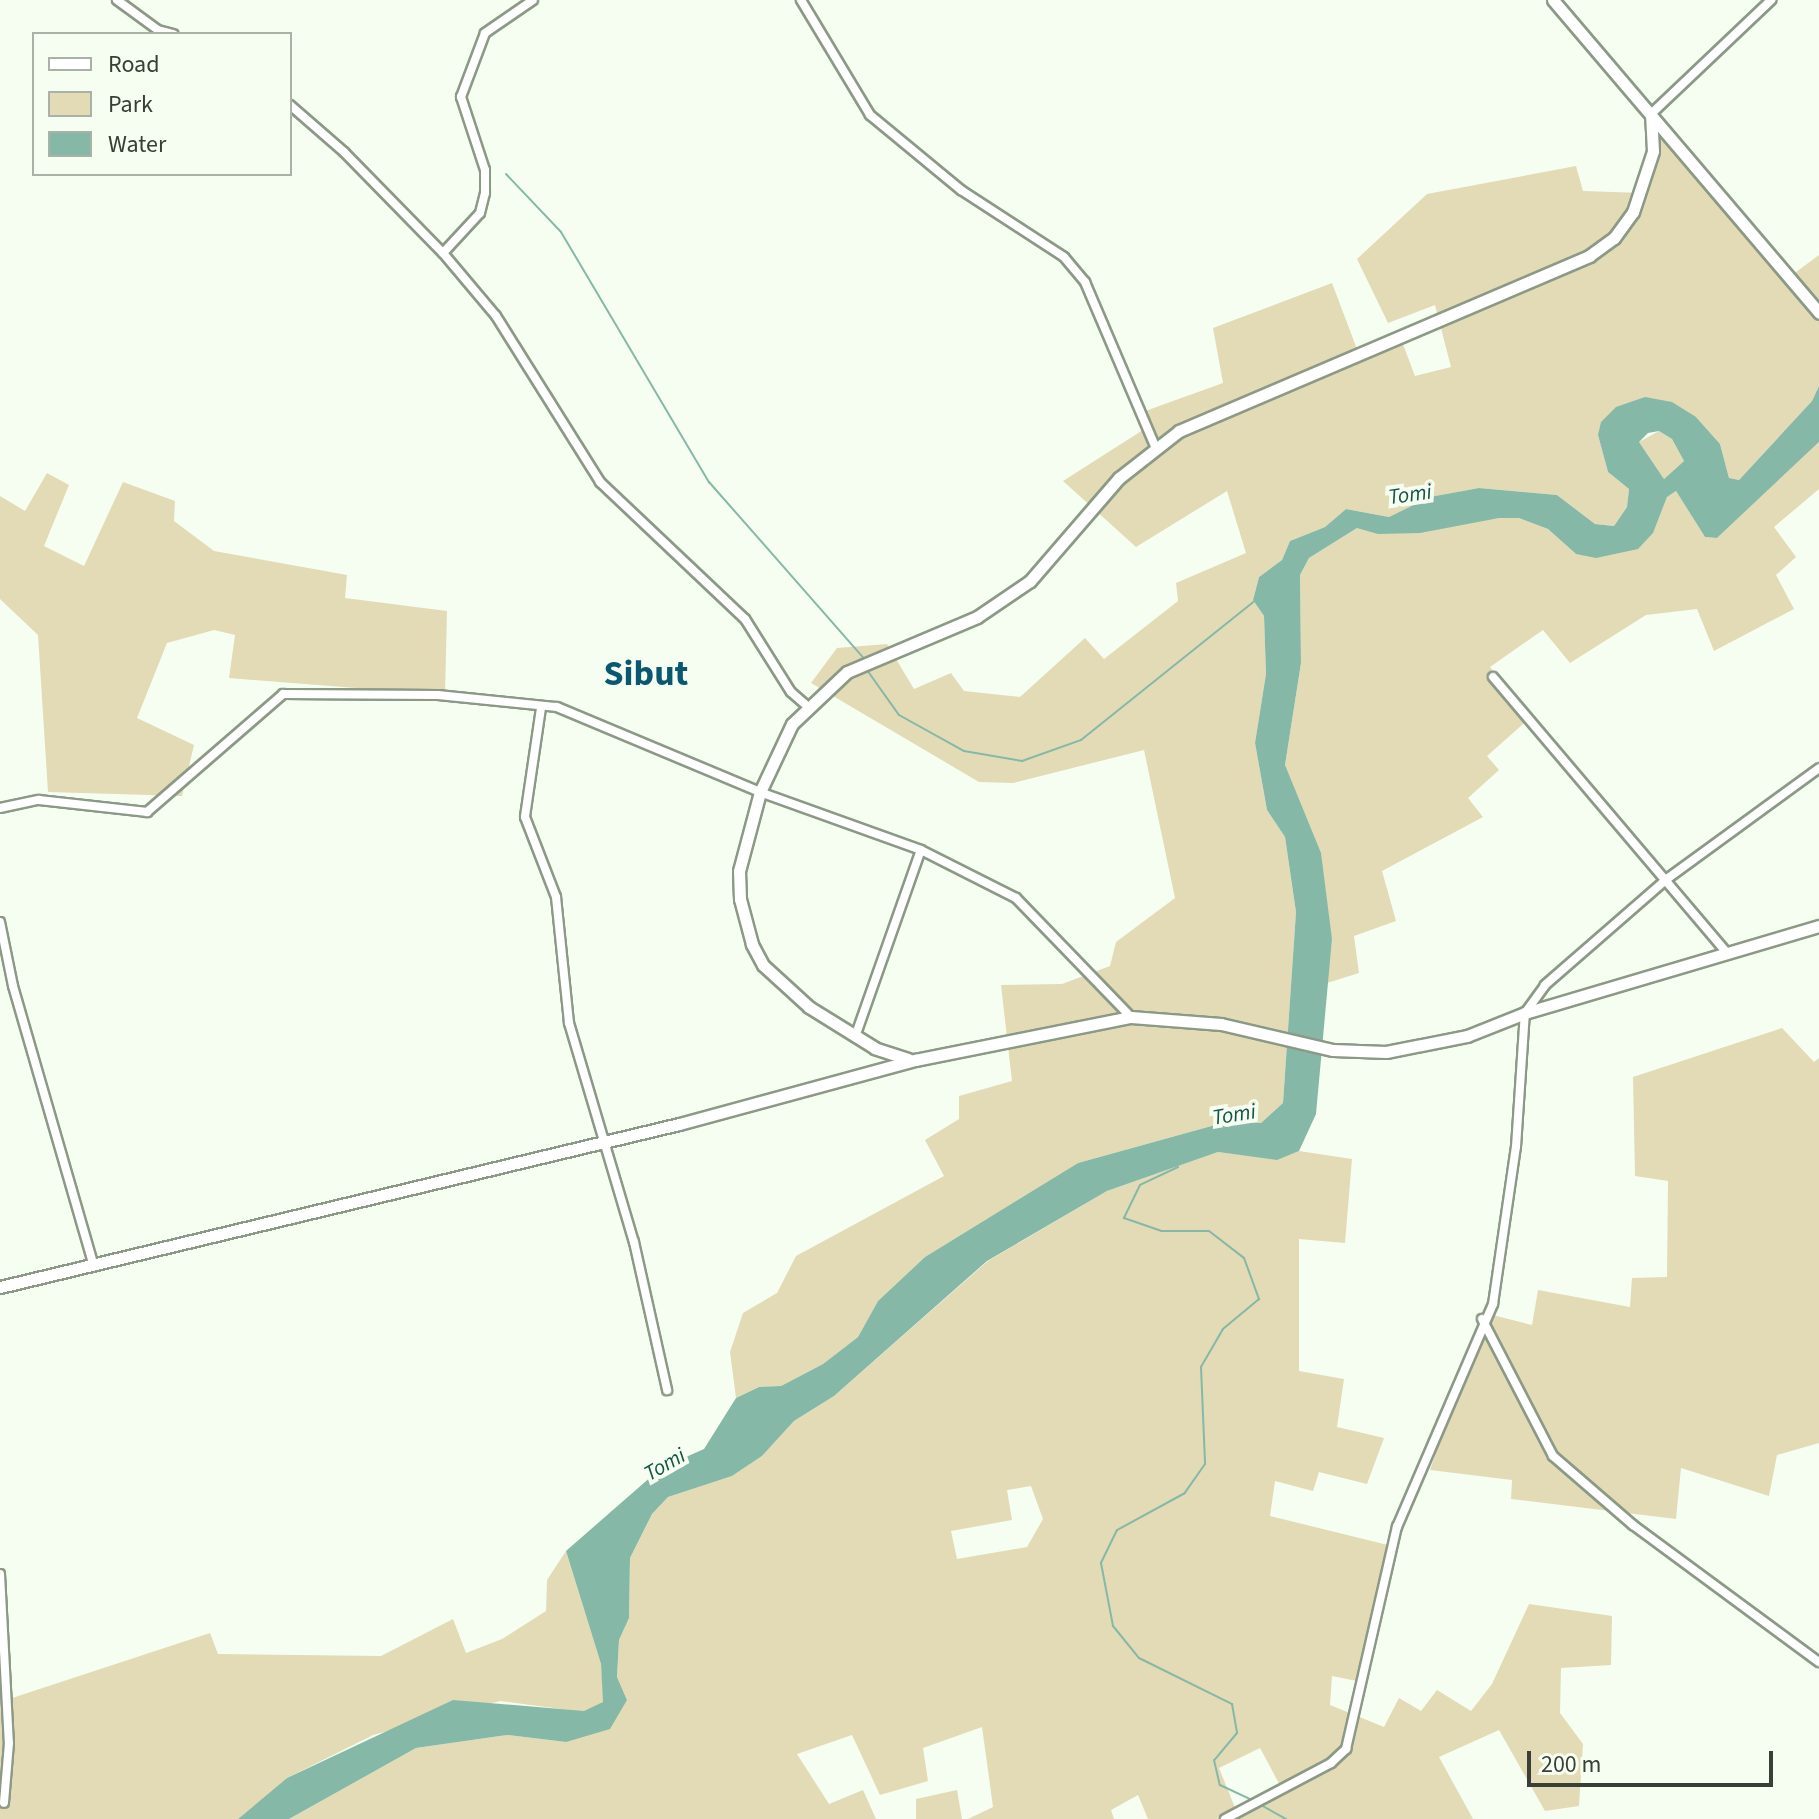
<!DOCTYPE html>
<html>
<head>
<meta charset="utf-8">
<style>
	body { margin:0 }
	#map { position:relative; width:1819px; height:1819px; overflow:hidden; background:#f6fef1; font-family:"Source Sans 3",sans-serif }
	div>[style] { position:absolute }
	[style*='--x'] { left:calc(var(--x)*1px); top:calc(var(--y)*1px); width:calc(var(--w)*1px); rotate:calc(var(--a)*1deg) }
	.green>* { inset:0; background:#e2dbb6 }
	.water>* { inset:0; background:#86b8a8 }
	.stream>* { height:2px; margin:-1px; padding:0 1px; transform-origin:1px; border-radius:1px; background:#86b8a8 }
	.roads { filter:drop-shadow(2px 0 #8c9986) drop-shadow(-2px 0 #8c9986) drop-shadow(0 2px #8c9986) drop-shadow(0 -2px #8c9986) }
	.minor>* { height:8px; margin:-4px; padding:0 4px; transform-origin:4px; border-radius:4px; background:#fff }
	.major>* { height:11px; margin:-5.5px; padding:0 5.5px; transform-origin:5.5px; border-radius:5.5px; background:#fff }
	span { translate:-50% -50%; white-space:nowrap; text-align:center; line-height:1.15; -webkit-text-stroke:8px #f6fef1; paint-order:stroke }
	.water-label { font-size:22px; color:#145646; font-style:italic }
	.town-label { font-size:36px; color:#095771; font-weight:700 }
	.legend { position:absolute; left:32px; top:32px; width:260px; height:144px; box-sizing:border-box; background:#f6fef1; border:2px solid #aab1a6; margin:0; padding:10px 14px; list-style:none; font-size:24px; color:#393e36 }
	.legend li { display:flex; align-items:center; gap:16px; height:40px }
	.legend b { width:40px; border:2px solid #aab1a6 }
	.scale { position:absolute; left:1527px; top:1751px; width:246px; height:36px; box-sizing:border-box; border:4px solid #393e36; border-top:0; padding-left:10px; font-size:24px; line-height:28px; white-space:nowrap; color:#393e36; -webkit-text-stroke:6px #f6fef1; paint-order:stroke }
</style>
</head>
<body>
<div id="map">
	<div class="green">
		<div style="clip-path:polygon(1662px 132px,1784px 281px,1819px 255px,1819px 386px,1812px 401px,1739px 480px,1729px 478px,1720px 444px,1696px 417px,1598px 435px,1608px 472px,1629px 489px,1627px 507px,1614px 526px,1595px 524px,1557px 495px,1479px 488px,1431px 497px,1389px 517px,1346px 509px,1325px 527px,1290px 541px,1282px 560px,1259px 577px,1253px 600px,1264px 616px,1266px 674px,1255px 743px,1267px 810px,1285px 837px,1296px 912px,1283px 1103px,1261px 1123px,1226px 1122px,1078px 1163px,925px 1257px,878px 1301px,858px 1337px,823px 1364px,781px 1386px,759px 1387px,736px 1398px,730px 1352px,743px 1313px,777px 1293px,796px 1256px,944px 1176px,925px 1140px,959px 1119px,959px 1096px,1012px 1081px,1001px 985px,1062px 984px,1110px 966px,1116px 942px,1175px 898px,1144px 750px,1013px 783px,979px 782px,811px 683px,837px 648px,887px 644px,914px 689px,951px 673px,964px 691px,1020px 697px,1085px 638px,1104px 659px,1178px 601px,1176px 583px,1246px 553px,1227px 491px,1136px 547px,1063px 481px,1143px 430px,1137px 414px,1223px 383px,1213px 328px,1332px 283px,1360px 357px,1401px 339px,1415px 376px,1451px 367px,1435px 305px,1388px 323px,1357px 259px,1427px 194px,1576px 166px,1583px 191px,1643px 193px)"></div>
		<div style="clip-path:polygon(1659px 431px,1672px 439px,1684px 461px,1664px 479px,1639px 442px)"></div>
		<div style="clip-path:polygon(1819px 442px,1819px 489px,1774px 527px,1796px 557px,1776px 575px,1794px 609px,1714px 651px,1697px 609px,1646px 615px,1570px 663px,1543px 630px,1490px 667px,1530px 718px,1487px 756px,1499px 770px,1468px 798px,1483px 817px,1382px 871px,1396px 921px,1354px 936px,1359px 973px,1327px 983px,1332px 939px,1285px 765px,1301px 663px,1300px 575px,1309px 558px,1357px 528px,1499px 518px,1519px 518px,1548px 529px,1576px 554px,1638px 548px,1653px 532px,1667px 497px,1676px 491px,1705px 537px,1717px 538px)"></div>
		<div style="clip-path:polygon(47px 473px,69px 485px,44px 546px,84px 566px,123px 482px,175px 501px,174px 521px,214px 551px,347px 575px,345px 598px,447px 611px,445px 695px,229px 678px,235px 635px,214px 630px,167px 643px,137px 718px,194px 745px,182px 796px,48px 792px,38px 635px,0 599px,0 496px,25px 511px)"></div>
		<div style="clip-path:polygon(1782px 1028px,1814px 1062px,1819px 1058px,1819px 1443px,1777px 1455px,1769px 1496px,1681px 1468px,1676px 1519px,1511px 1499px,1512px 1480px,1430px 1470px,1485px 1313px,1532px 1325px,1538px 1290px,1630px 1307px,1632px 1278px,1667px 1277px,1668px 1181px,1635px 1176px,1633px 1077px)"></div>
		<div style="clip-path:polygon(evenodd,1299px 1151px,1352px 1159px,1345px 1243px,1299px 1239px,1299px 1371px,1344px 1379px,1337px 1427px,1384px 1438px,1367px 1484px,1319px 1472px,1313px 1491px,1275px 1481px,1270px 1516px,1392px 1546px,1367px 1683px,1332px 1676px,1330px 1705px,1384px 1727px,1399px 1698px,1421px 1711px,1437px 1690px,1471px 1711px,1492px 1684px,1529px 1604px,1612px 1616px,1611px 1665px,1561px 1668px,1560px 1713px,1583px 1744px,1579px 1806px,1545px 1811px,1499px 1730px,1439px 1757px,1473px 1819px,1148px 1819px,1138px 1795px,1111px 1810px,1114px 1819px,968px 1819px,993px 1807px,982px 1727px,923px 1748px,928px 1781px,880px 1795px,852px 1735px,797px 1754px,829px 1804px,863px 1790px,876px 1819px,289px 1819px,416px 1748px,507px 1735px,566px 1742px,627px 1700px,617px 1677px,619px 1640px,629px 1618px,630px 1558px,652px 1514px,668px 1497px,732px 1476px,762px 1456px,794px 1421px,834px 1396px,988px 1261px,1107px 1191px,1218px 1152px,1277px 1159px,1299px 1151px,1031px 1486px,1043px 1519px,1027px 1547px,957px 1559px,951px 1531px,1012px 1520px,1007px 1490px,1031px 1486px,1299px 1151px,1260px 1748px,1282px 1789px,1236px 1810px,1219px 1768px,1260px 1748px)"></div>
		<div style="clip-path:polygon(566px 1551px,601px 1664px,604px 1702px,584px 1712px,500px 1701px,373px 1735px,287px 1778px,238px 1819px,0 1819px,0 1702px,210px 1633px,218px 1654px,381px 1656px,453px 1619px,466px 1653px,502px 1639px,546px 1611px,547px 1580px)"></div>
		<div style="clip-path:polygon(957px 1790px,962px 1819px,916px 1819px,916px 1799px)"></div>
	</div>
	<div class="water">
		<div style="clip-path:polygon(evenodd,1819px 386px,1819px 442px,1717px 538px,1705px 537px,1676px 491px,1667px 497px,1653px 533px,1638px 549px,1596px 558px,1576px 554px,1548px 529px,1519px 518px,1499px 518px,1420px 533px,1378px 534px,1357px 528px,1309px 558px,1300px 575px,1301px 663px,1285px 765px,1321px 853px,1332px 939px,1316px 1114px,1299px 1151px,1277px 1160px,1218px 1152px,1107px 1191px,987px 1261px,834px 1396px,794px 1421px,762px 1456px,732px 1476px,668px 1497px,652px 1514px,630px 1558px,629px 1618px,619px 1640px,617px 1677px,627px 1700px,610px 1729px,566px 1742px,507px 1735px,416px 1748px,289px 1819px,238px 1819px,287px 1778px,453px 1700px,584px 1711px,603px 1702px,601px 1664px,566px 1551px,661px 1468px,704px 1449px,736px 1398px,759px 1387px,781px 1386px,823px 1364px,858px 1337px,878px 1301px,925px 1257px,1078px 1163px,1226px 1122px,1261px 1123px,1283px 1103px,1296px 912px,1285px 837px,1267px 810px,1255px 743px,1266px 674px,1264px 616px,1253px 600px,1259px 577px,1282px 560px,1290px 541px,1325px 527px,1346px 509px,1389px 517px,1430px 497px,1479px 488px,1557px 495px,1595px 524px,1614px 526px,1627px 507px,1629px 489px,1608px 472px,1598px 435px,1601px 422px,1616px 407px,1645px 397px,1672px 402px,1696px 417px,1720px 444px,1729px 478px,1739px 480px,1812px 401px,1819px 386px,1659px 431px,1672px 439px,1684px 461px,1664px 479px,1639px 442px,1648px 433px,1659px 431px)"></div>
	</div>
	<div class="stream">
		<div style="--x:506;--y:174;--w:80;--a:46.5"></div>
		<div style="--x:561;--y:232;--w:291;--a:59.4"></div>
		<div style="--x:709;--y:482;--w:233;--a:48.7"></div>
		<div style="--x:867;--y:670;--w:55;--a:54.6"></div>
		<div style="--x:899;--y:715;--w:74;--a:29"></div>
		<div style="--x:964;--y:751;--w:59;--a:9.8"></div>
		<div style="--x:1022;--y:761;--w:63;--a:-19.6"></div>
		<div style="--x:1081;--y:740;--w:224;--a:-38.7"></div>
		<div style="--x:1178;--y:1167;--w:42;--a:154.7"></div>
		<div style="--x:1140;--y:1185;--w:37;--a:116"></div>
		<div style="--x:1124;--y:1218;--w:39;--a:19"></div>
		<div style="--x:1161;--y:1231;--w:48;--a:0"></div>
		<div style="--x:1209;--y:1231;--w:44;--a:37.6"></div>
		<div style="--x:1244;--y:1258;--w:44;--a:69.9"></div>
		<div style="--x:1259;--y:1299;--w:47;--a:140.2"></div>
		<div style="--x:1223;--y:1329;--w:44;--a:120.1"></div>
		<div style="--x:1201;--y:1367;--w:97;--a:87.6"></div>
		<div style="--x:1205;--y:1464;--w:35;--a:125"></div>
		<div style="--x:1185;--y:1493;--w:77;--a:151.4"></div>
		<div style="--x:1117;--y:1530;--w:37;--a:116"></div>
		<div style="--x:1101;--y:1563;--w:64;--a:79.2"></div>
		<div style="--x:1113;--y:1626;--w:41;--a:50.9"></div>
		<div style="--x:1139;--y:1658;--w:104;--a:26.3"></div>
		<div style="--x:1232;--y:1704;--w:29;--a:80"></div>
		<div style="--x:1237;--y:1733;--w:35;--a:130"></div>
		<div style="--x:1214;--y:1760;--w:26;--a:77"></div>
		<div style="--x:1220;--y:1785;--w:38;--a:25"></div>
		<div style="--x:1259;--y:1804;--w:31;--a:29"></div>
	</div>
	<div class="roads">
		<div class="minor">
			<div style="--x:117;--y:0;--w:51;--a:36.2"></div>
			<div style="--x:158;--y:30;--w:16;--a:15"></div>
			<div style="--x:801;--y:0;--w:134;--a:59"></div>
			<div style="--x:870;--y:115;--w:118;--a:39.5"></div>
			<div style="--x:961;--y:190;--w:123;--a:33"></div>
			<div style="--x:1064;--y:257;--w:33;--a:50"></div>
			<div style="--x:1085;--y:282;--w:178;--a:66.9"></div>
			<div style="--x:290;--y:105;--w:72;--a:41"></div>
			<div style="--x:344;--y:152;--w:141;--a:45.6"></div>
			<div style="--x:443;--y:253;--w:82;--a:49.9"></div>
			<div style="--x:496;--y:316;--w:196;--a:57.9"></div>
			<div style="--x:600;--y:482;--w:199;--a:43.4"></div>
			<div style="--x:745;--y:619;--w:86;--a:57.8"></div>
			<div style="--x:791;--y:692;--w:21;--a:41"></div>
			<div style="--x:1651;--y:114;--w:166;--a:-43.5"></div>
			<div style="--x:443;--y:253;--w:54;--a:-47.2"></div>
			<div style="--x:480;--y:213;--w:21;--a:-76"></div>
			<div style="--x:485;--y:193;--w:23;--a:-90"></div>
			<div style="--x:485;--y:170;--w:77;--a:-108.2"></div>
			<div style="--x:461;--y:97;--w:68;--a:-69.4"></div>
			<div style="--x:485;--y:33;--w:58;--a:-34.5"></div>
			<div style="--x:1493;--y:677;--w:360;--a:49.7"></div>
			<div style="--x:541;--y:708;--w:110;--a:98.4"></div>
			<div style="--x:525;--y:817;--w:86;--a:68.8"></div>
			<div style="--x:556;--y:897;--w:127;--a:84.1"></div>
			<div style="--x:569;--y:1023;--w:228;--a:73.5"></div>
			<div style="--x:634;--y:1242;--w:152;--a:77.4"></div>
			<div style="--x:0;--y:808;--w:40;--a:-12"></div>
			<div style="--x:39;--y:800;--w:109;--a:6.3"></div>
			<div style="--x:147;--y:812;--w:180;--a:-40.9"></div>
			<div style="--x:283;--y:694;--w:155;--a:0.4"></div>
			<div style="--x:438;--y:695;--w:120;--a:5.8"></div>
			<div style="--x:557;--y:707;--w:220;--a:22.7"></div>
			<div style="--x:760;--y:792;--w:171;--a:19.8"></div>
			<div style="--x:921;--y:850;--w:106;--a:26.8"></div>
			<div style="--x:1016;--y:898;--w:165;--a:46"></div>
			<div style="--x:0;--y:922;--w:65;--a:78.5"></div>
			<div style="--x:13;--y:986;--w:289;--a:73.9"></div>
			<div style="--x:855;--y:1037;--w:198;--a:-70.6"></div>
			<div style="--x:1482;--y:1319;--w:154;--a:62.6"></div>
			<div style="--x:1553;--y:1456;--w:106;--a:40.8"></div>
			<div style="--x:1633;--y:1525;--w:231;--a:36.4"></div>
			<div style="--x:0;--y:1574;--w:169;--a:87"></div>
			<div style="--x:9;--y:1743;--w:60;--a:94.8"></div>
			<div style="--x:1225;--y:1819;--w:120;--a:-27.8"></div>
			<div style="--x:1331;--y:1763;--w:21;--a:-43"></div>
			<div style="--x:1346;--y:1749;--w:228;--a:-77.1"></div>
			<div style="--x:1397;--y:1527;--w:243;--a:-66.7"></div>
			<div style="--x:1493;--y:1304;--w:159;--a:-81.7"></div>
			<div style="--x:1516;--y:1147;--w:134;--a:-86.2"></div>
			<div style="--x:1525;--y:1013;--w:34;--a:-54"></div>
			<div style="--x:1545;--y:985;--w:162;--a:-41"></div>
			<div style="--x:1667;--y:879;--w:188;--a:-36.1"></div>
		</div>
		<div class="major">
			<div style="--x:1553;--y:0;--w:411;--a:49.6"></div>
			<div style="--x:908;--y:1059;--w:35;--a:-162"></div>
			<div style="--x:875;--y:1048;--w:78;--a:-148.2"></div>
			<div style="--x:809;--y:1007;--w:62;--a:-137.6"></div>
			<div style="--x:763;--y:965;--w:24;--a:-118"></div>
			<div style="--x:752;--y:944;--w:47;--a:-104.9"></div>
			<div style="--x:740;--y:899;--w:28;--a:-92"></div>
			<div style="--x:739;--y:871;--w:82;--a:-75.1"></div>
			<div style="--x:760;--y:792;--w:75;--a:-64.8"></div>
			<div style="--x:792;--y:724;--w:76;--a:-43.4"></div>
			<div style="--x:847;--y:672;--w:141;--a:-22.9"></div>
			<div style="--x:977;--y:617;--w:64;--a:-34.2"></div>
			<div style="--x:1030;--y:581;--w:136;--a:-49.2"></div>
			<div style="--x:1119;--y:478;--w:76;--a:-38.1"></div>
			<div style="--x:1179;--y:431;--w:446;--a:-23.1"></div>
			<div style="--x:1589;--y:256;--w:31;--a:-36"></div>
			<div style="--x:1614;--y:238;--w:32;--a:-54"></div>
			<div style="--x:1633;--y:212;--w:64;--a:-71.8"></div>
			<div style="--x:1653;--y:151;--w:37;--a:-93"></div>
			<div style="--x:0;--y:1287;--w:698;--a:-13.5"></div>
			<div style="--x:679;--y:1124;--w:245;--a:-15.2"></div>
			<div style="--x:915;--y:1060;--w:220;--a:-11.3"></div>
			<div style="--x:1131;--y:1017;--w:90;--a:4.4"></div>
			<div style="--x:1221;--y:1024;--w:115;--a:13.1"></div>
			<div style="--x:1333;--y:1050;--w:53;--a:2.2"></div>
			<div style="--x:1386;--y:1052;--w:83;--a:-11.2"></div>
			<div style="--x:1467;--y:1036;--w:62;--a:-21.6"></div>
			<div style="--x:1525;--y:1013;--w:307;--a:-16.5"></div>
		</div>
	</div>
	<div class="water-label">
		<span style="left:1410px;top:495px;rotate:-8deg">Tomi</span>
		<span style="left:1234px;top:1115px;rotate:-9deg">Tomi</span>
		<span style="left:665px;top:1465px;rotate:-30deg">Tomi</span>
	</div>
	<div class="town-label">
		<span style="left:646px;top:674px">Sibut</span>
	</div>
	<ul class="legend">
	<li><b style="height:10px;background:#fff"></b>Road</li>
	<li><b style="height:22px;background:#e2dbb6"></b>Park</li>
	<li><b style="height:22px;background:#86b8a8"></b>Water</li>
	</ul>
	<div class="scale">200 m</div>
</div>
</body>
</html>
